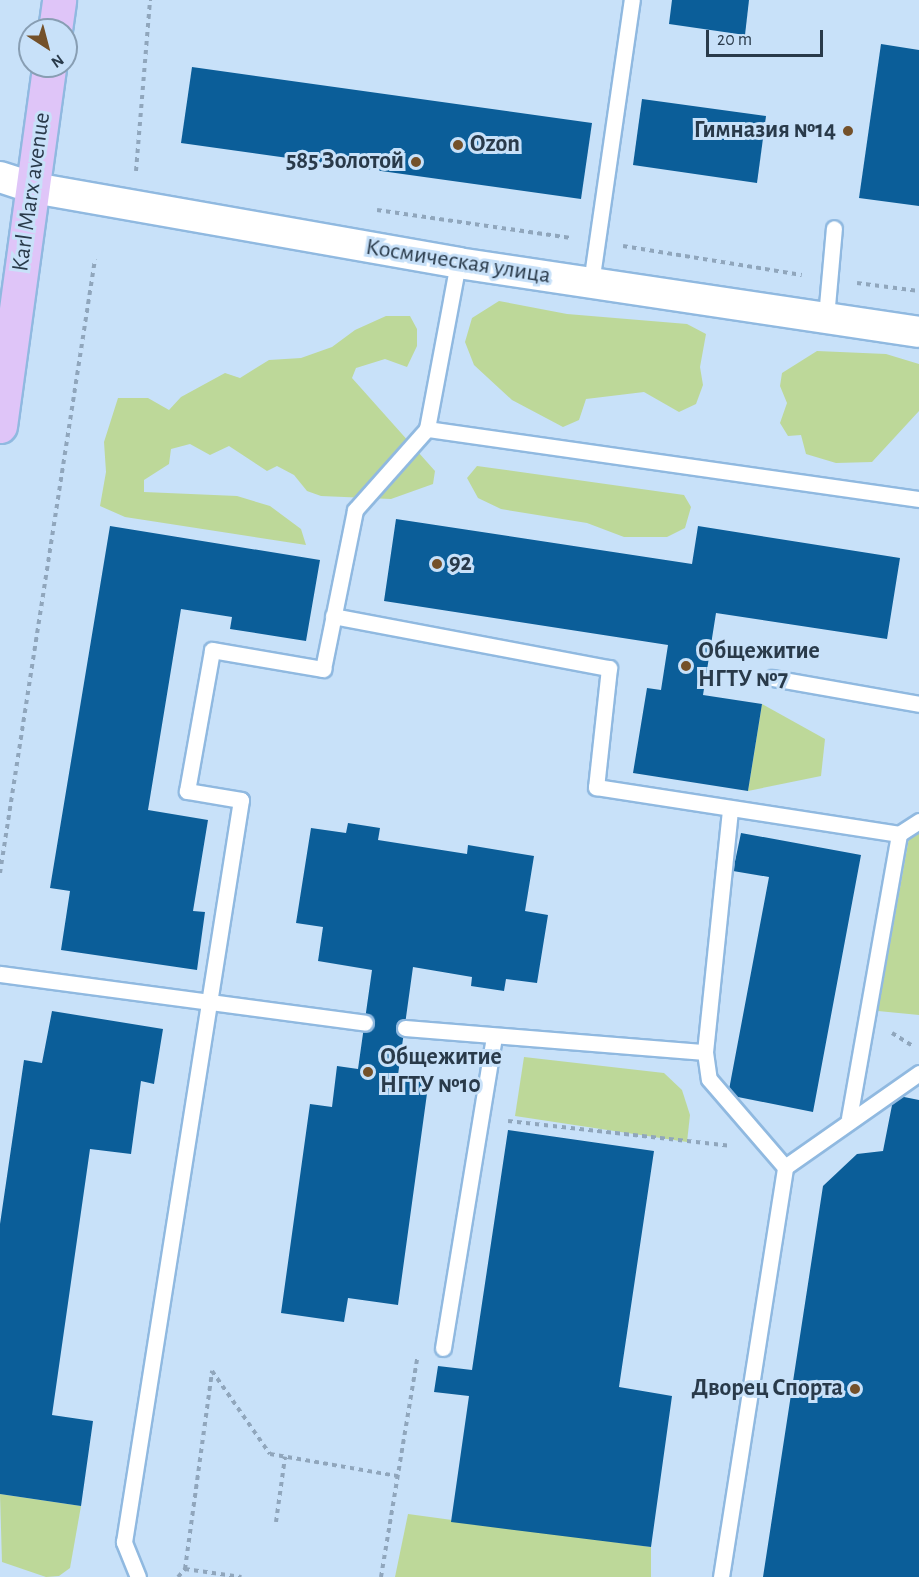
<!DOCTYPE html>
<html>
<head>
<meta charset="utf-8">
<style>
	body { margin:0 }
	#map { position:relative; width:919px; height:1577px; overflow:hidden; background:#c8e1f9; font-family:"Alegreya Sans",sans-serif }
	div>[style] { position:absolute }
	[style*='--x'] { left:calc(var(--x)*1px); top:calc(var(--y)*1px); width:calc(var(--w)*1px); rotate:calc(var(--a)*1deg) }
	.green>* { inset:0; background:#bdd899 }
	.building>* { inset:0; background:#0b5e99 }
	.path>* { height:4px; margin-top:-2px; transform-origin:0; background:repeating-linear-gradient(90deg,#90a6bc 0 4.5px,transparent 0 9px) }
	.roads { filter:drop-shadow(2px 0 #90b9e0) drop-shadow(-2px 0 #90b9e0) drop-shadow(0 2px #90b9e0) drop-shadow(0 -2px #90b9e0) }
	.lane>* { height:15px; margin:-7.5px; padding:0 7.5px; transform-origin:7.5px; border-radius:7.5px; background:#fff }
	.street>* { height:30px; margin:-15px; padding:0 15px; transform-origin:15px; border-radius:15px; background:#fff }
	.primary>* { height:33px; margin:-16.5px; padding:0 16.5px; transform-origin:16.5px; border-radius:16.5px; background:#dfc5f8 }
	.dots>* { width:16px; height:16px; translate:-50% -50%; box-sizing:border-box; border:3px solid #c8e1f9; border-radius:50% }
	span { translate:-50% -50%; white-space:nowrap; text-align:center; line-height:1.15; -webkit-text-stroke:6px #c8e1f9; paint-order:stroke }
	.poi-label { font-size:24px; color:#293a4a; font-weight:700 }
	.right { translate:-100% -50%; text-align:right }
	.left { translate:0 -50%; text-align:left }
	.street-label { font-size:24px; color:#293a4a }
	.north { position:absolute; left:18px; top:18px; width:60px; height:60px; box-sizing:border-box; background:#c8e1f9; border:2px solid #889eb3; border-radius:50%; rotate:144deg; font-size:16px; font-weight:700; line-height:24px; text-align:center; color:#293a4a }
	.north::after { content:''; display:block; margin:auto; width:21px; height:27px; background:#74512a; clip-path:polygon(50% 0,100% 100%,50% 72%,0 100%) }
	.scale { position:absolute; left:706px; top:30px; width:117px; height:27px; box-sizing:border-box; border:3px solid #293a4a; border-top:0; padding-left:8px; font-size:18px; line-height:21px; white-space:nowrap; color:#293a4a; -webkit-text-stroke:4px #c8e1f9; paint-order:stroke }
</style>
</head>
<body>
<div id="map">
	<div class="green">
		<div style="clip-path:polygon(499px 301px,567px 314px,687px 324px,706px 334px,700px 367px,703px 385px,696px 404px,679px 412px,644px 392px,586px 399px,579px 420px,563px 427px,512px 400px,474px 365px,465px 342px,472px 318px)"></div>
		<div style="clip-path:polygon(386px 316px,410px 316px,417px 329px,417px 346px,407px 367px,385px 359px,356px 368px,352px 378px,435px 471px,433px 484px,391px 499px,321px 496px,307px 491px,294px 475px,277px 466px,267px 471px,229px 446px,210px 455px,190px 444px,171px 449px,169px 464px,144px 480px,144px 492px,237px 496px,270px 506px,301px 529px,306px 545px,125px 517px,100px 506px,106px 472px,104px 442px,118px 398px,148px 398px,169px 410px,181px 397px,225px 373px,240px 378px,269px 360px,301px 358px,332px 347px,355px 330px)"></div>
		<div style="clip-path:polygon(817px 351px,886px 354px,919px 364px,919px 411px,872px 462px,836px 463px,806px 454px,801px 435px,788px 436px,780px 423px,787px 403px,780px 386px,782px 373px)"></div>
		<div style="clip-path:polygon(477px 466px,684px 495px,691px 507px,685px 528px,667px 537px,624px 537px,587px 523px,501px 509px,478px 498px,467px 478px)"></div>
		<div style="clip-path:polygon(762px 704px,825px 739px,821px 776px,748px 791px)"></div>
		<div style="clip-path:polygon(910px 832px,919px 833px,919px 1015px,878px 1011px)"></div>
		<div style="clip-path:polygon(524px 1057px,664px 1073px,682px 1090px,690px 1115px,687px 1142px,515px 1116px)"></div>
		<div style="clip-path:polygon(0 1494px,81px 1506px,70px 1568px,59px 1576px,46px 1577px,2px 1562px)"></div>
		<div style="clip-path:polygon(408px 1514px,651px 1547px,651px 1577px,395px 1577px)"></div>
	</div>
	<div class="building">
		<div style="clip-path:polygon(672px 0,749px 0,745px 35px,669px 24px)"></div>
		<div style="clip-path:polygon(881px 44px,919px 50px,919px 206px,859px 198px)"></div>
		<div style="clip-path:polygon(192px 67px,592px 123px,581px 199px,181px 143px)"></div>
		<div style="clip-path:polygon(642px 99px,766px 116px,757px 183px,633px 165px)"></div>
		<div style="clip-path:polygon(396px 519px,692px 564px,698px 526px,900px 558px,887px 639px,716px 613px,703px 695px,762px 704px,748px 791px,633px 773px,647px 688px,661px 690px,668px 645px,384px 601px)"></div>
		<div style="clip-path:polygon(110px 526px,320px 560px,306px 641px,230px 629px,232px 617px,181px 609px,148px 810px,208px 820px,193px 911px,205px 912px,197px 970px,61px 950px,70px 891px,50px 888px)"></div>
		<div style="clip-path:polygon(348px 823px,380px 828px,378px 840px,467px 854px,468px 845px,534px 856px,525px 911px,548px 915px,537px 983px,506px 979px,504px 991px,471px 986px,472px 977px,413px 967px,398px 1075px,429px 1079px,398px 1305px,348px 1298px,344px 1322px,281px 1313px,310px 1104px,332px 1107px,337px 1066px,358px 1069px,372px 970px,318px 961px,323px 927px,296px 923px,311px 828px,346px 833px)"></div>
		<div style="clip-path:polygon(741px 833px,861px 855px,813px 1112px,728px 1095px,769px 877px,733px 871px)"></div>
		<div style="clip-path:polygon(52px 1011px,163px 1029px,154px 1084px,141px 1081px,131px 1154px,90px 1149px,52px 1415px,93px 1421px,81px 1506px,0 1494px,0 1224px,24px 1060px,42px 1063px)"></div>
		<div style="clip-path:polygon(894px 1095px,919px 1100px,919px 1577px,763px 1577px,823px 1186px,857px 1154px,883px 1151px)"></div>
		<div style="clip-path:polygon(508px 1130px,654px 1151px,619px 1387px,672px 1396px,651px 1547px,451px 1522px,469px 1396px,434px 1392px,438px 1366px,472px 1370px)"></div>
	</div>
	<div class="path">
		<div style="--x:136;--y:171;--w:172;--a:-85.3"></div>
		<div style="--x:377;--y:210;--w:196;--a:8.2"></div>
		<div style="--x:623;--y:246;--w:181;--a:9.2"></div>
		<div style="--x:857;--y:283;--w:63;--a:7.4"></div>
		<div style="--x:0;--y:873;--w:621;--a:-81.2"></div>
		<div style="--x:892;--y:1033;--w:25;--a:32"></div>
		<div style="--x:508;--y:1121;--w:223;--a:6.4"></div>
		<div style="--x:276;--y:1522;--w:66;--a:-82.1"></div>
		<div style="--x:185;--y:1569;--w:200;--a:-82.2"></div>
		<div style="--x:212;--y:1371;--w:101;--a:55.1"></div>
		<div style="--x:270;--y:1454;--w:130;--a:9.8"></div>
		<div style="--x:178;--y:1577;--w:11;--a:-49"></div>
		<div style="--x:185;--y:1569;--w:57;--a:8.1"></div>
		<div style="--x:381;--y:1577;--w:221;--a:-80.6"></div>
	</div>
	<div class="roads">
		<div class="lane">
			<div style="--x:458;--y:263;--w:169;--a:100.6"></div>
			<div style="--x:427;--y:429;--w:497;--a:8.1"></div>
			<div style="--x:591;--y:283;--w:286;--a:-81.8"></div>
			<div style="--x:826;--y:317;--w:89;--a:-84.9"></div>
			<div style="--x:333;--y:616;--w:281;--a:10.7"></div>
			<div style="--x:609;--y:668;--w:120;--a:96.2"></div>
			<div style="--x:596;--y:787;--w:307;--a:8.8"></div>
			<div style="--x:899;--y:834;--w:24;--a:-33"></div>
			<div style="--x:772;--y:678;--w:149;--a:10"></div>
			<div style="--x:0;--y:974;--w:368;--a:7.6"></div>
			<div style="--x:405;--y:1028;--w:301;--a:4.6"></div>
			<div style="--x:705;--y:1052;--w:27;--a:82"></div>
			<div style="--x:709;--y:1079;--w:116;--a:49.2"></div>
			<div style="--x:785;--y:1167;--w:164;--a:-35"></div>
			<div style="--x:705;--y:1052;--w:242;--a:-84.1"></div>
			<div style="--x:849;--y:1118;--w:288;--a:-80"></div>
			<div style="--x:443;--y:1348;--w:314;--a:-80.7"></div>
			<div style="--x:138;--y:1577;--w:38;--a:-112"></div>
			<div style="--x:124;--y:1542;--w:751;--a:-81.04"></div>
			<div style="--x:241;--y:800;--w:55;--a:-170.5"></div>
			<div style="--x:187;--y:791;--w:143;--a:-79.9"></div>
			<div style="--x:212;--y:650;--w:113;--a:9.7"></div>
			<div style="--x:323;--y:669;--w:162;--a:-78.6"></div>
			<div style="--x:355;--y:510;--w:108;--a:-48.4"></div>
			<div style="--x:721;--y:1577;--w:415;--a:-81.1"></div>
		</div>
		<div class="street">
			<div style="--x:0;--y:177;--w:36;--a:18"></div>
			<div style="--x:34;--y:188;--w:431;--a:10"></div>
			<div style="--x:458;--y:263;--w:466;--a:8.5"></div>
		</div>
		<div class="primary">
			<div style="--x:55;--y:30;--w:30;--a:-82"></div>
			<div style="--x:0;--y:426;--w:363;--a:-82.2"></div>
		</div>
	</div>
	<div class="dots">
		<div style="left:848px;top:131px;background:#74512a"></div>
		<div style="left:458px;top:145px;background:#74512a"></div>
		<div style="left:416px;top:162px;background:#74512a"></div>
		<div style="left:437px;top:564px;background:#74512a"></div>
		<div style="left:686px;top:666px;background:#74512a"></div>
		<div style="left:368px;top:1072px;background:#74512a"></div>
		<div style="left:855px;top:1389px;background:#74512a"></div>
	</div>
	<div class="poi-label">
		<span class="right" style="left:836px;top:131px">Гимназия №14</span>
		<span class="left" style="left:470px;top:145px">Ozon</span>
		<span class="right" style="left:404px;top:162px">585 Золотой</span>
		<span class="left" style="left:449px;top:564px">92</span>
		<span class="left" style="left:698px;top:666px">Общежитие<br>НГТУ №7</span>
		<span class="left" style="left:380px;top:1072px">Общежитие<br>НГТУ №10</span>
		<span class="right" style="left:843px;top:1389px">Дворец Спорта</span>
	</div>
	<div class="street-label">
		<span style="left:32px;top:192px;rotate:-82deg">Karl Marx avenue</span>
		<span style="left:458px;top:262px;rotate:9deg">Космическая улица</span>
	</div>
	<div class="north">N</div>
	<div class="scale">20 m</div>
</div>
</body>
</html>
